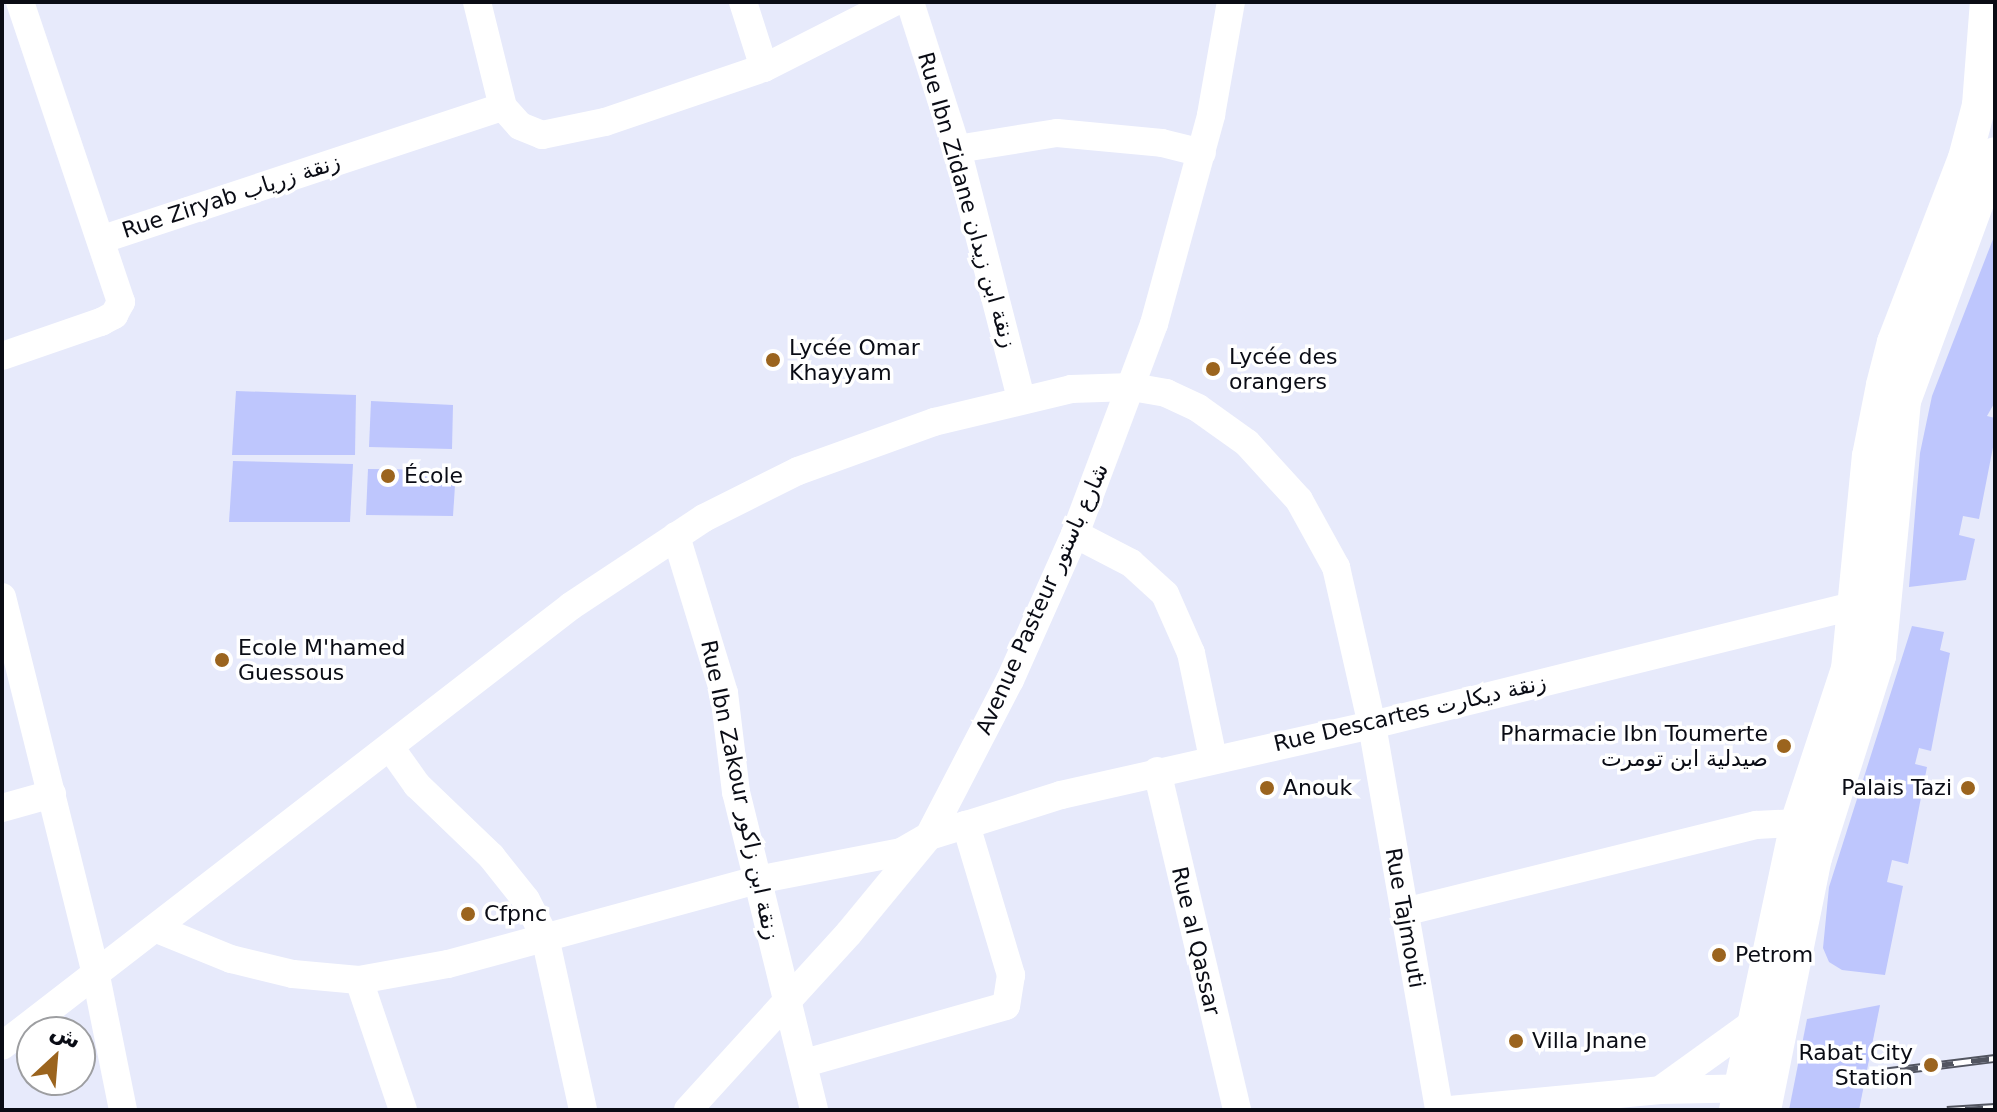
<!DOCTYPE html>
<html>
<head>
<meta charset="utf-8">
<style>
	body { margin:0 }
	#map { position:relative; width:1997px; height:1112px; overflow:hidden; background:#e7eafb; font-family:"DejaVu Sans",Vazirmatn,sans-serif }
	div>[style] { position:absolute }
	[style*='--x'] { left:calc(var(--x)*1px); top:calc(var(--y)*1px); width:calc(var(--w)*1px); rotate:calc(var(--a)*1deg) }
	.green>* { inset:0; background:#bec6fd }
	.minor>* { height:28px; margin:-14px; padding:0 14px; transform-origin:14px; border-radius:14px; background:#fff }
	.major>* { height:34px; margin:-17px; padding:0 17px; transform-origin:17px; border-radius:17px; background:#fff }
	.rail>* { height:9px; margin-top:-4.5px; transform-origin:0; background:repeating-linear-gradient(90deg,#fff 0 18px,#525560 0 36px); box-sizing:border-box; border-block:2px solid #525560 }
	.dots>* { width:22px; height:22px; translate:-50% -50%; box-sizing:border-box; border:4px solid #fff; border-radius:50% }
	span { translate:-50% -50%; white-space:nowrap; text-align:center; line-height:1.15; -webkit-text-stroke:7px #fff; paint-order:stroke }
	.street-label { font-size:22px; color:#0a0c15 }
	.poi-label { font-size:22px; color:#0a0c15 }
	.left { translate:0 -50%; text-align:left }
	.right { translate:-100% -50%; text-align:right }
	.frame { position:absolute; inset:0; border:4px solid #0a0c15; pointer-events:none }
	.north { position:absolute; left:16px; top:1016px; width:80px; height:80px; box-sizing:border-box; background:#fff; border:2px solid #9d9ea1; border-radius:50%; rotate:26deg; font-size:22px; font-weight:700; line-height:32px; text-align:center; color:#0a0c15 }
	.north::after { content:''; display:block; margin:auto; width:28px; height:36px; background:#9b641e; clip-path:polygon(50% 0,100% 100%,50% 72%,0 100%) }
</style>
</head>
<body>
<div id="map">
	<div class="green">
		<div style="clip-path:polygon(1995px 234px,1995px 402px,1987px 416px,1995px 418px,1995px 437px,1979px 519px,1963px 516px,1959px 535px,1975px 539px,1966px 580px,1909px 587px,1920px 453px,1932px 396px)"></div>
		<div style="clip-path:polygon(236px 391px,356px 395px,355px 455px,232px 455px)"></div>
		<div style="clip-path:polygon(371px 401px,453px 405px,452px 449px,369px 447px)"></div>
		<div style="clip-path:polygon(233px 461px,353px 464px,350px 522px,229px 522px)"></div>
		<div style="clip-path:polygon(368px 469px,456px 470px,453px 516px,366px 515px)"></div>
		<div style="clip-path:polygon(1912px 626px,1944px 632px,1940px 650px,1950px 653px,1931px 751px,1919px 748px,1915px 764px,1927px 767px,1908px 864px,1892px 860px,1887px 882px,1903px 886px,1885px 975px,1842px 970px,1829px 962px,1823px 948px,1829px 887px)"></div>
		<div style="clip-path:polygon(1880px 1005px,1859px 1110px,1789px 1110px,1807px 1019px)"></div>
	</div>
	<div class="minor">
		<div style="--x:477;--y:2;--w:108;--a:76.1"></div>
		<div style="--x:503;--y:107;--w:25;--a:48"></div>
		<div style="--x:520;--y:126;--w:24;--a:22"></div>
		<div style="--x:542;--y:135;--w:64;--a:-11.7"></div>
		<div style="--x:605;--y:122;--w:168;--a:-18.8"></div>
		<div style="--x:764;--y:68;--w:146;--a:-26.9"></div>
		<div style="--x:743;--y:2;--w:69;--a:72.3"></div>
		<div style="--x:910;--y:2;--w:154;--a:72.3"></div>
		<div style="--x:957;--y:149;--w:258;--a:75.6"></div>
		<div style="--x:957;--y:149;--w:101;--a:-9.1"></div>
		<div style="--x:1057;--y:133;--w:105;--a:5.4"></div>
		<div style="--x:1162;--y:143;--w:41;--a:14"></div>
		<div style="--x:103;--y:239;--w:421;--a:-18.3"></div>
		<div style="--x:2;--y:356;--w:105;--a:-19"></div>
		<div style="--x:101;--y:322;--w:15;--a:-28"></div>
		<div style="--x:114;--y:315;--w:15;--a:-62"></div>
		<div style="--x:121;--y:302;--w:317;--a:-108.6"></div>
		<div style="--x:1075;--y:534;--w:63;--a:27.4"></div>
		<div style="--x:1131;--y:563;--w:46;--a:42.4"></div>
		<div style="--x:1165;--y:594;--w:64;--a:66.2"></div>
		<div style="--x:1191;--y:653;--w:107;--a:78.2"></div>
		<div style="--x:676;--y:536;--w:164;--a:73"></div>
		<div style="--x:724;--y:693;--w:100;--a:83.1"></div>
		<div style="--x:736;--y:792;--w:327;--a:76.2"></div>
		<div style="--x:2;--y:597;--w:385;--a:76"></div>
		<div style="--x:95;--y:971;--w:142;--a:78.6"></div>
		<div style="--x:390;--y:747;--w:47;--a:54.6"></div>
		<div style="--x:417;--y:785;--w:103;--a:43.8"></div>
		<div style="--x:491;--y:856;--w:56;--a:51.5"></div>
		<div style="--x:526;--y:900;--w:42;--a:62.8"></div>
		<div style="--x:545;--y:937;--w:177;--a:77.6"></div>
		<div style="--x:1157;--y:771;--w:348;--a:76.7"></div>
		<div style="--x:2;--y:808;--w:52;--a:-15.6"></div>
		<div style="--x:966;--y:825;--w:100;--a:-17.5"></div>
		<div style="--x:1061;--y:795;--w:319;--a:-12.7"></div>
		<div style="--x:1372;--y:725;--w:499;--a:-13.9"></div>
		<div style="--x:1404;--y:912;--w:363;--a:-13.9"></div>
		<div style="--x:1756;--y:825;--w:41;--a:-2.8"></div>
		<div style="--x:157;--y:929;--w:80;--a:22.1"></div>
		<div style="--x:231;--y:959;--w:64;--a:13.6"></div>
		<div style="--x:293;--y:974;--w:66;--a:5.2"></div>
		<div style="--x:359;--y:980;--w:90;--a:-10.2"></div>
		<div style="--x:448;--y:964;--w:320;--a:-15.2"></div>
		<div style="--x:757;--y:880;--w:147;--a:-11"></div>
		<div style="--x:901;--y:852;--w:32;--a:-30"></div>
		<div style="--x:929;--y:836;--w:39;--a:-17"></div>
		<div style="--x:966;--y:825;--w:157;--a:73.3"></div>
		<div style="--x:1011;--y:975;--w:31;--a:99"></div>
		<div style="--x:1006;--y:1006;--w:209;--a:164.2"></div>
		<div style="--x:359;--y:980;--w:137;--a:71.3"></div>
		<div style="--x:2;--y:1046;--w:719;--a:-37.71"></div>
		<div style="--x:571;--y:606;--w:159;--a:-33.5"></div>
		<div style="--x:704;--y:518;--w:105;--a:-26.6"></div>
		<div style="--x:798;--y:471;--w:145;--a:-19.8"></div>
		<div style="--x:934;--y:422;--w:141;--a:-13.5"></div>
		<div style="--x:1071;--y:389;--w:61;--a:-1.9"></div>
		<div style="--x:1132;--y:387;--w:35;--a:10"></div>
		<div style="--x:1166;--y:393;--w:35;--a:25"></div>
		<div style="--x:1198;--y:408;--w:60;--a:35.5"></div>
		<div style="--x:1247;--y:443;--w:77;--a:47.6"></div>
		<div style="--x:1299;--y:500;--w:77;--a:61.1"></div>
		<div style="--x:1336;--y:567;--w:162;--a:77.2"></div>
		<div style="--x:1372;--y:725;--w:391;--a:80.1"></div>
		<div style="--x:1660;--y:1090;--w:113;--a:-35.7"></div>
		<div style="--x:688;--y:1110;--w:239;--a:-47.7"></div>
		<div style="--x:849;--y:933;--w:126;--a:-50.5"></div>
		<div style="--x:929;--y:836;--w:176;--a:-62.6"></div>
		<div style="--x:1010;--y:680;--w:160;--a:-66"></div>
		<div style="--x:1075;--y:534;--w:224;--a:-69.4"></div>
		<div style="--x:1154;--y:324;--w:217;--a:-74.7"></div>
		<div style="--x:1211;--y:115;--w:115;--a:-80"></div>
		<div style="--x:1450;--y:1110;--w:211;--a:-5.4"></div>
		<div style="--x:1660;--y:1090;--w:99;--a:-1.2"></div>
	</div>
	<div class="major">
		<div style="--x:1736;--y:1110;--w:293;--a:-78"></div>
		<div style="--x:1797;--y:823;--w:162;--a:-71.7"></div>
		<div style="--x:1848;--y:669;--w:214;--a:-84.4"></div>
		<div style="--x:1869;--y:456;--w:72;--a:-78.8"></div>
		<div style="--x:1883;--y:385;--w:44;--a:-75.7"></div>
		<div style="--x:1894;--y:342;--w:197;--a:-68.9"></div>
		<div style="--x:1965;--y:158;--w:55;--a:-75.2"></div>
		<div style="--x:1979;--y:105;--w:103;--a:-85.6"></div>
		<div style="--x:1764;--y:1110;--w:257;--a:-78.6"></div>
		<div style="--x:1815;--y:858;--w:212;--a:-72.4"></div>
		<div style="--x:1879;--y:656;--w:256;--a:-84.4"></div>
		<div style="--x:1904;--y:401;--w:263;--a:-69.8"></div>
	</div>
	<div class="rail">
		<div style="--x:1882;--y:1072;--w:114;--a:-7.1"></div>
		<div style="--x:1947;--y:1110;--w:48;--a:-3.6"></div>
	</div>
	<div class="dots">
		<div style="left:773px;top:360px;background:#9b641e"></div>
		<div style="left:1213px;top:369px;background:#9b641e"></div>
		<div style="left:388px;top:476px;background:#9b641e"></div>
		<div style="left:222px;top:660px;background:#9b641e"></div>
		<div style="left:1784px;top:746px;background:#9b641e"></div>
		<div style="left:1267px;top:788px;background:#9b641e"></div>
		<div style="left:1968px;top:788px;background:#9b641e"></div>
		<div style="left:468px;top:914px;background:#9b641e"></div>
		<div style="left:1719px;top:955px;background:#9b641e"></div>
		<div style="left:1516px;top:1041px;background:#9b641e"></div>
		<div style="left:1931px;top:1065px;background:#9b641e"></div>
	</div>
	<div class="street-label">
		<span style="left:231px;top:196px;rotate:-18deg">Rue Ziryab زنقة زرياب</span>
		<span style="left:967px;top:200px;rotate:74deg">Rue Ibn Zidane زنقة ابن زيدان</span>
		<span style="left:1042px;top:599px;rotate:-66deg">Avenue Pasteur شارع باستور</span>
		<span style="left:1410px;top:713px;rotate:-13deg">Rue Descartes زنقة ديكارت</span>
		<span style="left:740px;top:790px;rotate:78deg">Rue Ibn Zakour زنقة ابن زاكور</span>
		<span style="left:1405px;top:918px;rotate:80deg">Rue Tajmouti</span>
		<span style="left:1196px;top:941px;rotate:77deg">Rue al Qassar</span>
	</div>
	<div class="poi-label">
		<span class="left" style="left:789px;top:360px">Lycée Omar<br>Khayyam</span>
		<span class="left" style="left:1229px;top:369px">Lycée des<br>orangers</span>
		<span class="left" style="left:404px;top:476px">École</span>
		<span class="left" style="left:238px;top:660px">Ecole M'hamed<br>Guessous</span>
		<span class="right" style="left:1768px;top:746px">Pharmacie Ibn Toumerte<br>صيدلية ابن تومرت</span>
		<span class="left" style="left:1283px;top:788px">Anouk</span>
		<span class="right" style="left:1952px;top:788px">Palais Tazi</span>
		<span class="left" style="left:484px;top:914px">Cfpnc</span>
		<span class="left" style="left:1735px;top:955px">Petrom</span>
		<span class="left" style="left:1532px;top:1041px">Villa Jnane</span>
		<span class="right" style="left:1913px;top:1065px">Rabat City<br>Station</span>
	</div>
	<div class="frame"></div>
	<div class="north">ش</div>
</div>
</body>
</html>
